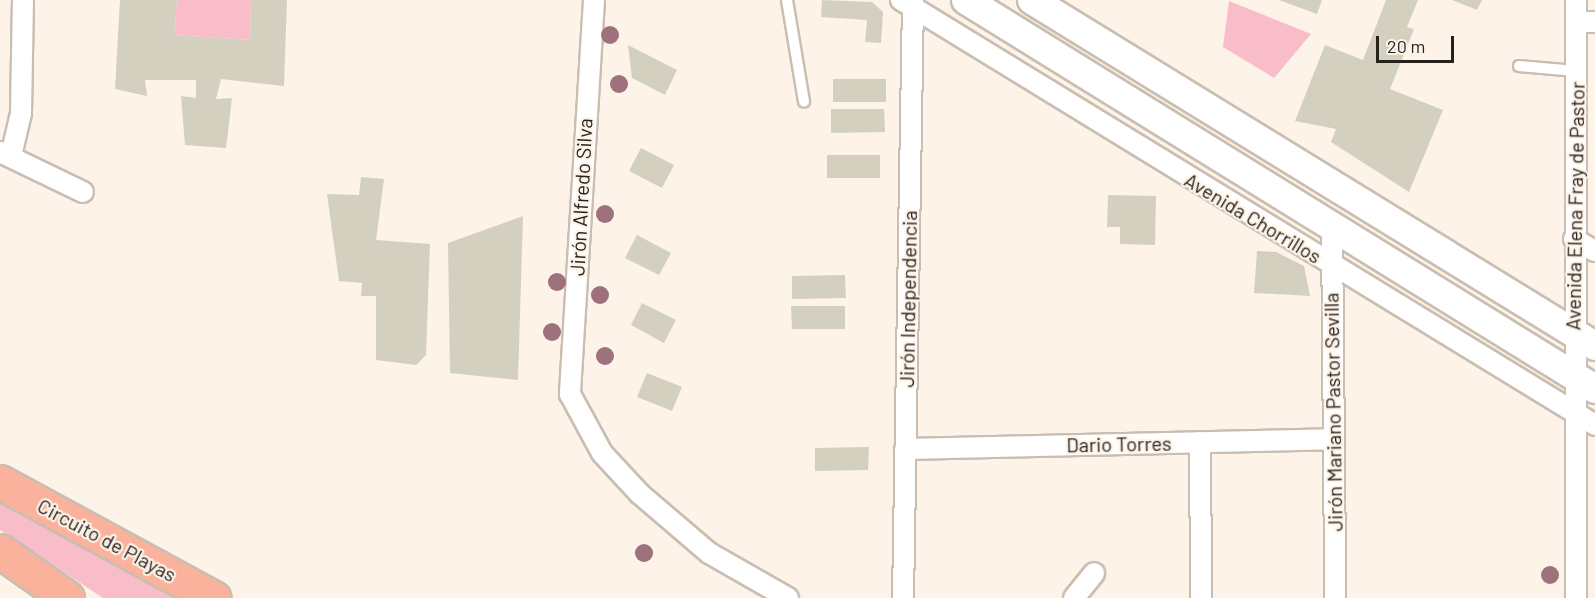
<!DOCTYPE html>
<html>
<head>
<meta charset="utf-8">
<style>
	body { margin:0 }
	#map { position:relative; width:1595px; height:598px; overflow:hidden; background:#fdf3e9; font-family:Barlow,sans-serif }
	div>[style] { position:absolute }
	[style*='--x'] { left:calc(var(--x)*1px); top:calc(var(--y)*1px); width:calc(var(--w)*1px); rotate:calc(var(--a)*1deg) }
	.green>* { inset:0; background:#f8bdc8 }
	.building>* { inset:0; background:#d4d0c0 }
	.roads { filter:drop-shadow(2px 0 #cabeb1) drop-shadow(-2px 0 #cabeb1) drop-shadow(0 2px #cabeb1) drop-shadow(0 -2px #cabeb1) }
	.service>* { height:10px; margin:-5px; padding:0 5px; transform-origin:5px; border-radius:5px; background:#fff }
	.minor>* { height:20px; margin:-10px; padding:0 10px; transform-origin:10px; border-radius:10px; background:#fff }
	.secondary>* { height:28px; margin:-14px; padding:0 14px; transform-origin:14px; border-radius:14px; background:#fff }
	.trunk>* { height:33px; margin:-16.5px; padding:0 16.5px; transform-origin:16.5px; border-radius:16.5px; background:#fab29c }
	.trees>* { width:18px; height:18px; margin:-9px; border-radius:50%; background:#9e727c }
	span { translate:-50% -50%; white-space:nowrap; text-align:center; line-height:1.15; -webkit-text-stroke:4.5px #fdf3e9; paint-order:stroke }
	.street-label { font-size:20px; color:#25211c }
	.scale { position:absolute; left:1376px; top:36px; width:78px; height:27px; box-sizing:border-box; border:3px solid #25211c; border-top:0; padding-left:8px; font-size:18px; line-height:21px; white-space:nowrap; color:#25211c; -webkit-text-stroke:4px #fdf3e9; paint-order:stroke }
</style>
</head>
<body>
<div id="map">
	<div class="green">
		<div style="clip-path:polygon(177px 0,251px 0,250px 40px,174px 35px)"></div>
		<div style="clip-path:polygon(1229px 1px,1311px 34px,1274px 78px,1223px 47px)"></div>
		<div style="clip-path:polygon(0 499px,178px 598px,103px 598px,0 530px)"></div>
	</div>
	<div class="building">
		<div style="clip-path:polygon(120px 0,177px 0,174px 35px,250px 40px,251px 0,287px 0,284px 86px,221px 79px,216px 99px,232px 98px,226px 148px,185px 145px,181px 96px,196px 98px,196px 80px,145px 80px,147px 96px,115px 89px)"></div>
		<div style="clip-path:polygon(822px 0,872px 2px,883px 12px,881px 43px,865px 42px,867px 20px,821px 17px)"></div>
		<div style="clip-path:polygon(1279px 0,1322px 0,1317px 14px)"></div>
		<div style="clip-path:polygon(1386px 0,1418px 0,1407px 27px,1414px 29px,1390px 89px,1443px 110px,1409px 192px,1331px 142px,1336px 129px,1295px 121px,1325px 45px,1363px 60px)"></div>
		<div style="clip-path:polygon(1452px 0,1482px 0,1477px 10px)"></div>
		<div style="clip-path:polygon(628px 45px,677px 70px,665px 95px,632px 78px)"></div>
		<div style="clip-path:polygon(833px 79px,886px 79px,886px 102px,833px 102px)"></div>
		<div style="clip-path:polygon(831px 109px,884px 109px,885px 132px,831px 133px)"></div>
		<div style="clip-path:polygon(641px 148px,674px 165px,662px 188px,629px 171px)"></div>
		<div style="clip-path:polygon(827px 155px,880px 155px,880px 178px,827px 178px)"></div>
		<div style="clip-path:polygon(361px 177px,384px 179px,376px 240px,430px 244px,426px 355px,416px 365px,376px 360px,376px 296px,361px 296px,362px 283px,339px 281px,327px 194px,359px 195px)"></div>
		<div style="clip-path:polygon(1108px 195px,1156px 196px,1155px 245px,1120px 244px,1120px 227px,1107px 227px)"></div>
		<div style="clip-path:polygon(523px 216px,518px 380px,450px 373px,448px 243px)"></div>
		<div style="clip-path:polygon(637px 235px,671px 253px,659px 275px,625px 258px)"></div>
		<div style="clip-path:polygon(1257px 251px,1276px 252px,1304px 266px,1310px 296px,1254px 293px)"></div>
		<div style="clip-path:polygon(845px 275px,846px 298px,792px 299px,792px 276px)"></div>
		<div style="clip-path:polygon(642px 303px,676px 320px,664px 343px,631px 325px)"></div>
		<div style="clip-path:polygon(791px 306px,845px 306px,845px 329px,792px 329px)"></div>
		<div style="clip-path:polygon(647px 373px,682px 387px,672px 411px,637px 397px)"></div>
		<div style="clip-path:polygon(869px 447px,868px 470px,815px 471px,815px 448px)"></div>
	</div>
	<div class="roads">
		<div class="service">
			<div style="--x:787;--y:0;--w:103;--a:80.5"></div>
			<div style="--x:1519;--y:66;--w:57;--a:5"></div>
		</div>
		<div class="minor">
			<div style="--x:594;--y:0;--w:395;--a:93.5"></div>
			<div style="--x:570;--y:394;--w:67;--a:61.5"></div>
			<div style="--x:602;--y:453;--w:56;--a:47.2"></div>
			<div style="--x:640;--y:494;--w:91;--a:40.5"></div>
			<div style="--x:709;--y:553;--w:91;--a:29.7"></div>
			<div style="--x:901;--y:0;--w:814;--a:31.48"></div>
			<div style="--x:1576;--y:22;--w:19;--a:0"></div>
			<div style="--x:0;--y:152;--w:92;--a:25.7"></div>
			<div style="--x:11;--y:156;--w:44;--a:-76.9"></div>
			<div style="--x:21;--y:113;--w:113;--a:-89"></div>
			<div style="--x:1332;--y:226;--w:372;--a:89.5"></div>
			<div style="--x:1574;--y:239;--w:24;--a:30"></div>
			<div style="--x:1200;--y:442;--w:156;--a:89.6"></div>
			<div style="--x:905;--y:449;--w:428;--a:-1.3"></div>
			<div style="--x:903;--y:598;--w:598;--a:-89.04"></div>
			<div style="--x:1074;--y:598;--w:32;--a:-51"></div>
			<div style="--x:1576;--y:598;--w:598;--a:-90"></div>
		</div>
		<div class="secondary">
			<div style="--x:966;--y:0;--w:740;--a:31.73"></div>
			<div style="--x:1032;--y:0;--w:661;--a:31.57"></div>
		</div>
		<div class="trunk">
			<div style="--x:0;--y:482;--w:243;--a:28.5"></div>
			<div style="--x:0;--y:551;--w:82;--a:35"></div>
		</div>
	</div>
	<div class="trees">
		<div style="left:610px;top:35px"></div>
		<div style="left:619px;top:84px"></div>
		<div style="left:605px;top:214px"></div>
		<div style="left:557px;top:282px"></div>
		<div style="left:600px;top:295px"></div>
		<div style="left:552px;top:332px"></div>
		<div style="left:605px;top:356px"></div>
		<div style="left:644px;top:553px"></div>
		<div style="left:1550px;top:575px"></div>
	</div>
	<div class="street-label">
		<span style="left:581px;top:197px;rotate:-87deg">Jirón Alfredo Silva</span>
		<span style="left:1575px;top:206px;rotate:-89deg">Avenida Elena Fray de Pastor</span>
		<span style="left:1253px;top:218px;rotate:31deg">Avenida Chorrillos</span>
		<span style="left:908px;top:299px;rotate:-89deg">Jirón Independencia</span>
		<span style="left:1333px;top:412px;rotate:-91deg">Jirón Mariano Pastor Sevilla</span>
		<span style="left:1119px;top:444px;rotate:-1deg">Dario Torres</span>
		<span style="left:107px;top:540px;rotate:28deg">Circuito de Playas</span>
	</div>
	<div class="scale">20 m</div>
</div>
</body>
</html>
